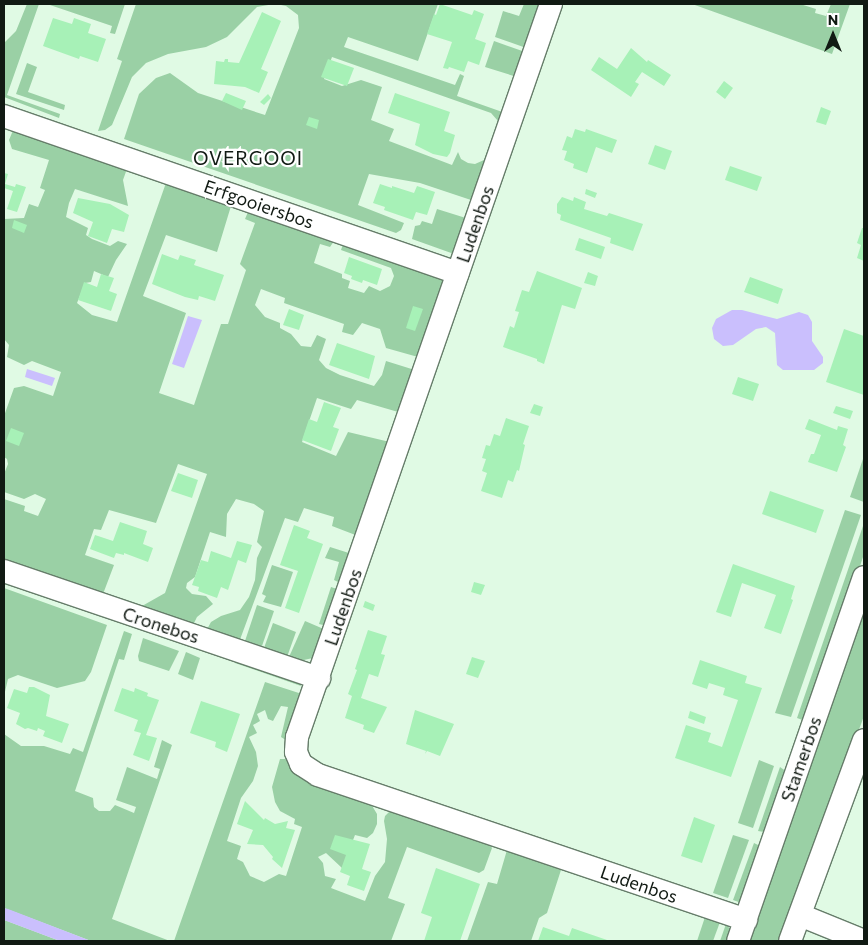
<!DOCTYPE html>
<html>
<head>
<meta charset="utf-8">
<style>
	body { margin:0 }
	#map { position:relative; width:868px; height:945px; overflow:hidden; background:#e0fae4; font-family:Commissioner,sans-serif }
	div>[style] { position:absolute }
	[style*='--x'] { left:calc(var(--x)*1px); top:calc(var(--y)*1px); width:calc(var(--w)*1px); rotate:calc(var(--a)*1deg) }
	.green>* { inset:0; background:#9ad0a5 }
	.water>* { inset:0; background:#cabffd }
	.building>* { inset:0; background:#a7f1b7 }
	.roads { filter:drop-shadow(1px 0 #667d6a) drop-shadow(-1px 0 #667d6a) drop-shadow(0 1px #667d6a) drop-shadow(0 -1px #667d6a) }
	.minor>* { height:22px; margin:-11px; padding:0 11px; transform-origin:11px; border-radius:11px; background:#fff }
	span { translate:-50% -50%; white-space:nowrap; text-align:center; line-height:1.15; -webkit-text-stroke:4.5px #fff; paint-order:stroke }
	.street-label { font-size:18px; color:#111a13 }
	.neighbourhood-label { font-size:19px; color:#111a13; letter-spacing:1px }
	.frame { position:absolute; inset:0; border:5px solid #111a13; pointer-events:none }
	.north { position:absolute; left:808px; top:10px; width:50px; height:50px; -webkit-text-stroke:4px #fff; paint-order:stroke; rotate:0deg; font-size:14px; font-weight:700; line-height:20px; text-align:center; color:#111a13 }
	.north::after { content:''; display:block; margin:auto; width:18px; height:22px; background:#111a13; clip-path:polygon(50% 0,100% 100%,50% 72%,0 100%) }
</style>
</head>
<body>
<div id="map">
	<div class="green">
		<div style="clip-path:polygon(27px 4px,39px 4px,7px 95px,60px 114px,59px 118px,4px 97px,4px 43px,16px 31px)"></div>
		<div style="clip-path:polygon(47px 4px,125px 4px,115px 34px,110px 33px,112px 26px)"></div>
		<div style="clip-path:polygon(136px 4px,274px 4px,257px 7px,227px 37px,206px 47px,168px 54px,146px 63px,132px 77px,112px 125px,105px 130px,98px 131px,122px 61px,117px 59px)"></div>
		<div style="clip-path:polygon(276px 4px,438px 4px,418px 61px,348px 37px,344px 47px,455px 85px,460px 74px,464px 76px,457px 96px,508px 114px,497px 127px,498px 121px,491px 113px,332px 57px,324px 79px,342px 86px,361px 80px,382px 87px,371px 120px,394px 129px,389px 141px,452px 165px,458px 152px,461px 159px,468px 163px,475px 164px,484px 160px,493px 137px,477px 202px,420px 183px,369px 174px,358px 205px,404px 223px,401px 230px,396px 233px,124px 139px,139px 94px,156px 78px,170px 73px,198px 93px,265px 115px,299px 28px,298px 15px,286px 6px)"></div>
		<div style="clip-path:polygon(524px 4px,545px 4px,529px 49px,495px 37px,503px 11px,519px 16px)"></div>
		<div style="clip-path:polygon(692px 4px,800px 4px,816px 9px,815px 13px,826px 16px,831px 4px,850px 4px,832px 54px)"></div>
		<div style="clip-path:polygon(494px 41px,528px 53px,520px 78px,485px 67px)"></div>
		<div style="clip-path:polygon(27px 63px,37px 67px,28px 92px,65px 105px,64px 110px,16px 94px)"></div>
		<div style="clip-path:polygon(14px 128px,128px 166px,123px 180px,128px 206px,75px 189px,69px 203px,66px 217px,88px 228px,86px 235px,92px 239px,110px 246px,118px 241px,127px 244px,116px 260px,108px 277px,94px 271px,91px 282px,85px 283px,77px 303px,92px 315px,117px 322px,167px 180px,231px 206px,217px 252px,166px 235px,143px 296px,186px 313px,159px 393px,194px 405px,221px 324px,228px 324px,246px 270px,240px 264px,255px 223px,245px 219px,248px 212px,334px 241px,330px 247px,320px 244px,314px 263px,342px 274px,342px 278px,350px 281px,348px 288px,364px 293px,369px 286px,380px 291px,390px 286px,394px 276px,391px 268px,341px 250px,344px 241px,443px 279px,446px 292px,418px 357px,386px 348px,380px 329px,362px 323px,353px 335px,342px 332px,344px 324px,284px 303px,285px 298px,261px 289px,255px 305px,265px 317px,280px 323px,280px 328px,291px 334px,301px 346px,311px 347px,317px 335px,326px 339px,319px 360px,326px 368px,340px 375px,374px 386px,382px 375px,386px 361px,418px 371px,405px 414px,357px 400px,351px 409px,317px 398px,302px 442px,336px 456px,348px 432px,394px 443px,358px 536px,332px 526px,334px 517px,304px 508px,298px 522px,285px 518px,238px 645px,205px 633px,211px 622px,221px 616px,240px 610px,249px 597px,255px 580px,257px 558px,262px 547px,257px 542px,264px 511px,254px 504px,236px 499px,227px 514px,226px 537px,210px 532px,195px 577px,187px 583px,186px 588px,192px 594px,206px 596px,213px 604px,197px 617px,192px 627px,135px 610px,165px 593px,207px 474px,178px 464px,156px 523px,109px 510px,101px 530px,94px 529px,85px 555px,114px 565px,103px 594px,4px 564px,4px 499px,25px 506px,24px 511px,38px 516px,46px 499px,35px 494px,24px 499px,4px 492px,4px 474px,8px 464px,7px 459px,4px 457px,4px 416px,14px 388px,24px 386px,53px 396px,61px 372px,32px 361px,24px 365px,7px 357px,9px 345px,4px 339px,4px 219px,24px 218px,29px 204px,38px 207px,45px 190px,40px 188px,49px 160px,12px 149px,9px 140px)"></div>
		<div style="clip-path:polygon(437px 209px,469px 219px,454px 254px,412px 239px,415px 226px,420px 225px,422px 221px,432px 224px)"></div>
		<div style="clip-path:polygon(864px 456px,864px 502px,850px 497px)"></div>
		<div style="clip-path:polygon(845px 510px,861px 515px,791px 717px,775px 713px)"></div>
		<div style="clip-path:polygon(864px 523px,864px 554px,808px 722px,797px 718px)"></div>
		<div style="clip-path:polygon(330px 547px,352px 554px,342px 584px,334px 580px,339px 562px,325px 558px)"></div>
		<div style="clip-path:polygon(272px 565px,293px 572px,281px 607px,263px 602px,266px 596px,262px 594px)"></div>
		<div style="clip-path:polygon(331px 587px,340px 590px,327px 626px,319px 624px)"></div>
		<div style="clip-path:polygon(4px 588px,107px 625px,91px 672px,85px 681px,57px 688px,18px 675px,8px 679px,4px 696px)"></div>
		<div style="clip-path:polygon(864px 603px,864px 716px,781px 941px,746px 941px)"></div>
		<div style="clip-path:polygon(257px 605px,274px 611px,262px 646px,245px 641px)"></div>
		<div style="clip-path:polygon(305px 621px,326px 630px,313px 658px,299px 661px,289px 657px)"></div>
		<div style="clip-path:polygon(273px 623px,296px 632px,287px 657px,264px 648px)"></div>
		<div style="clip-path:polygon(124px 631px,132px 634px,124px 660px,119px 659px,75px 791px,93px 798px,94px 807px,99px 811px,110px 811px,115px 805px,134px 813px,136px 807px,116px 800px,127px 767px,157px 779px,160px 769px,154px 767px,162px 740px,172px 745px,112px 919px,170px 941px,91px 941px,4px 908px,4px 734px,21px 746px,44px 746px,70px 754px,73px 748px,83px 752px)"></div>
		<div style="clip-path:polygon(143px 638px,179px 651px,169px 671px,139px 661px,138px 656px)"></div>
		<div style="clip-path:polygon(186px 652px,200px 658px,193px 680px,178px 674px)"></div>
		<div style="clip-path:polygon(237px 660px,300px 683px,301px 686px,235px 663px)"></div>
		<div style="clip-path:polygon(265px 682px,305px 695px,289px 742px,281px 737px,288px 707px,281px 706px,273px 721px,268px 719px,265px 710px,257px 714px,260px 721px,253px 725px,257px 733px,249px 737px,256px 752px,258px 766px,253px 781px,241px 798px,227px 841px,241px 846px,237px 859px,243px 862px,250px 876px,264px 882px,279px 874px,286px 876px,302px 827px,294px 824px,295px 819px,280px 811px,275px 802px,272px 787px,280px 759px,290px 759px,371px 804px,377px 814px,377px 824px,373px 833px,367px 838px,355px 835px,342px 868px,326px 853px,318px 857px,323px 863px,325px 876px,336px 879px,331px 888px,365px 901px,375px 876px,385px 862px,387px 839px,384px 821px,385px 816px,391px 810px,489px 844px,492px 848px,484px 870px,479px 873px,407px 847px,388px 898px,405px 904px,391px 941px,174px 941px)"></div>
		<div style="clip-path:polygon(759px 760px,774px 766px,753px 828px,738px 823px)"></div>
		<div style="clip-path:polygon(780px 767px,787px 772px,764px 832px,758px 831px)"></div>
		<div style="clip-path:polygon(733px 835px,749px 840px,728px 898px,713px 893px)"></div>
		<div style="clip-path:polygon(754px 843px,760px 846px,744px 904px,733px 900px)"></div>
		<div style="clip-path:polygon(507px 850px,561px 870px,547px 913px,539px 918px,531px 941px,467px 941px,488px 882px,497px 884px)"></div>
		<div style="clip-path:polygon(705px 917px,720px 922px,713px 941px,697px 941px)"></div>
		<div style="clip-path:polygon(4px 920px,7px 921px,60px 941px,4px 941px)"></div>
		<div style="clip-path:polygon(726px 924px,731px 930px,731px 941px,720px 941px)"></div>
	</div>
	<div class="water">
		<div style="clip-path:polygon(732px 310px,742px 310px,777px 319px,799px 312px,808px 315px,812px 322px,812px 341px,823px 357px,823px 363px,814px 370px,783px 370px,777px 365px,775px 333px,766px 327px,756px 329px,733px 345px,723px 346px,714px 339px,712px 328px,716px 319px)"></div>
		<div style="clip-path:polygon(188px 316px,202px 320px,184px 368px,172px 364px)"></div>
		<div style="clip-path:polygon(27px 369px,55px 378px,52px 386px,25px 377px)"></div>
		<div style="clip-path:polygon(4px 908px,8px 909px,91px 941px,60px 941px,4px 920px)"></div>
	</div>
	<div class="building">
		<div style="clip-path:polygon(440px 4px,472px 15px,474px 10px,484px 14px,475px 39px,486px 43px,479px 65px,468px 61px,464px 72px,449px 67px,448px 69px,443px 68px,452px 42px,427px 34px,434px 14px,436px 15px)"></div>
		<div style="clip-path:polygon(262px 12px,281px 21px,261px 69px,268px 72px,259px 93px,245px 87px,214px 84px,216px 61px,224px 62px,225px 59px,228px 59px,228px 62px,239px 63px)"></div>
		<div style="clip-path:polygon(53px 18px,72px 24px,74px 18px,91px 24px,88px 33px,106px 39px,98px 62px,80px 56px,79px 59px,43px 46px)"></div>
		<div style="clip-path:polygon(631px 48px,647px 62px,648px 60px,671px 75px,664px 86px,642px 72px,635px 82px,639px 84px,631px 97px,591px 70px,599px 57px,617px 69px)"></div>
		<div style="clip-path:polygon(328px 59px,354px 68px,347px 86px,321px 77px)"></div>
		<div style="clip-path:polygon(724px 81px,733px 88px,725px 99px,716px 92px)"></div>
		<div style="clip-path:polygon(226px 93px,246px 101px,242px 110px,222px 101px)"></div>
		<div style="clip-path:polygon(395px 93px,450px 112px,444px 131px,455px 135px,450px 153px,447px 157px,433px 154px,415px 145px,420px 124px,388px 113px)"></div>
		<div style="clip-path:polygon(268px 94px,271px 98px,264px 105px,260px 102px)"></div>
		<div style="clip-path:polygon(821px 107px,831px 111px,826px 125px,816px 122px)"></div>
		<div style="clip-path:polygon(309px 117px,319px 120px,317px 129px,306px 125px)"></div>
		<div style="clip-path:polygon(575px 129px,585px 132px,586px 129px,617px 140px,612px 153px,596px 147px,587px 173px,573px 168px,574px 164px,564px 160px,567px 151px,562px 150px,567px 136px,572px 138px)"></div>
		<div style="clip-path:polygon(655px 145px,672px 151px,665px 170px,648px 164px)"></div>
		<div style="clip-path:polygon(730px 166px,762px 177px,757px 191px,725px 180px)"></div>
		<div style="clip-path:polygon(4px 173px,8px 174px,5px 184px,15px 187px,16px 184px,26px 187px,17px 212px,7px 209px,13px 191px,4px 188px)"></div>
		<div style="clip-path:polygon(380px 184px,392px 188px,392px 186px,414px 193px,417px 186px,435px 192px,427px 215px,416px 212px,413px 220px,384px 210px,385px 207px,373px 203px)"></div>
		<div style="clip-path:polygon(586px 189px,597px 193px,595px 198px,585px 194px)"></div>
		<div style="clip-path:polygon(562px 197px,573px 201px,574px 197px,586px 202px,584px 209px,607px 216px,609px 213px,643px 224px,633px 251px,610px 243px,611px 238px,560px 220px,561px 215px,557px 213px,557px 204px)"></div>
		<div style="clip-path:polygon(78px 198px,110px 204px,129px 215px,124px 232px,112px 229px,107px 243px,88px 236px,93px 222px,73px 213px)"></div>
		<div style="clip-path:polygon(14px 220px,27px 225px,24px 233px,12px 228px)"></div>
		<div style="clip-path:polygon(862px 228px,864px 228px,864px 261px,857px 258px,861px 245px,857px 243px)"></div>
		<div style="clip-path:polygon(579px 238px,605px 247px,601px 259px,575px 250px)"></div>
		<div style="clip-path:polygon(162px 254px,178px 260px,180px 255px,196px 260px,194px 265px,224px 275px,215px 301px,199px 296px,198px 300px,185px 297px,152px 284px)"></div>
		<div style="clip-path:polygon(349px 257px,382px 269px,377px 285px,363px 280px,362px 283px,351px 279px,352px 276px,344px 273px)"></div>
		<div style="clip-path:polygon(537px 271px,582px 288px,575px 309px,562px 305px,544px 364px,537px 361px,537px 359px,503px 347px,510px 326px,514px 328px,519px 312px,515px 311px,522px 290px,529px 292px)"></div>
		<div style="clip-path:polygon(588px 272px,598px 276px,595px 286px,584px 283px)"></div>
		<div style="clip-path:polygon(101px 274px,114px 278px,109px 291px,117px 294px,111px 311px,78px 300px,84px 282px,97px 287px)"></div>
		<div style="clip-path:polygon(750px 277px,783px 289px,778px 304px,744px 292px)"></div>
		<div style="clip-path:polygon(413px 306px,423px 309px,415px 331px,406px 328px)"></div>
		<div style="clip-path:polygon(289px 309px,304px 315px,299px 330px,283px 325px)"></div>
		<div style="clip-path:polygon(844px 329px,864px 336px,864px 395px,826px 382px)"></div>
		<div style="clip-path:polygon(337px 343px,375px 356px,369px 379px,329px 365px)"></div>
		<div style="clip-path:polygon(738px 377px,759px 384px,753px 401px,732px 394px)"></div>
		<div style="clip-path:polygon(324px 402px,341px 408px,333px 427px,339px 429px,331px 451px,302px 440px,309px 419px,317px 422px)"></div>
		<div style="clip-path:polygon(534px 404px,543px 407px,540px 416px,530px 413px)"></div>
		<div style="clip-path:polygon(836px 406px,853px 411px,850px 419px,833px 413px)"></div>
		<div style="clip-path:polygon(506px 418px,529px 426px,523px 444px,525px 445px,519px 471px,517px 470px,513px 482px,508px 480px,502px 498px,481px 491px,487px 473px,482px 471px,486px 459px,482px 458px,486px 445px,490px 446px,494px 434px,500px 436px)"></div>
		<div style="clip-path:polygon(809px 419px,837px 430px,838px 426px,848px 429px,843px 445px,846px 447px,837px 472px,808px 462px,811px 454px,814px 454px,821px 435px,805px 429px)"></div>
		<div style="clip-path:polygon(11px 428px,24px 433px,19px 446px,6px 441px)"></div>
		<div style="clip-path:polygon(178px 473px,198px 480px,192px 498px,171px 491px)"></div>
		<div style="clip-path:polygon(770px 491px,824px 510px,816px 533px,762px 514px)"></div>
		<div style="clip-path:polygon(120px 522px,147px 531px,143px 544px,153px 548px,148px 562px,124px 553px,124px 555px,116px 553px,114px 558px,90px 549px,95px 535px,113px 541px)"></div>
		<div style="clip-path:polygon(294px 525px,310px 531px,307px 538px,323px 544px,299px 613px,285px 608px,298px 571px,280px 565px)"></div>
		<div style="clip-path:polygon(237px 541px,252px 545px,246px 563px,238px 560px,228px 590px,221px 587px,217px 598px,198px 591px,199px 587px,192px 585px,201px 560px,208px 562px,211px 551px,231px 558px)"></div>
		<div style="clip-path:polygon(733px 564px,795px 586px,791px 599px,793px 600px,781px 634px,764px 628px,776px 595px,742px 583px,731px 617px,716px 612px)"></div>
		<div style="clip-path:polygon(474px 582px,485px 585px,481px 595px,471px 592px)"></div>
		<div style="clip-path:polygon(365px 601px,375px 605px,373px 611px,363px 607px)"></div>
		<div style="clip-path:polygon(368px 630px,387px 636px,381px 654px,385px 655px,378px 677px,369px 674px,361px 698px,387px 707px,374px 733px,363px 729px,364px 725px,345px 718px,352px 696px,348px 694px,357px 670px,355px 669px)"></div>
		<div style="clip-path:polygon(472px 657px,485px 661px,478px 678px,466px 674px)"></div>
		<div style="clip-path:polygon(700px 660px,747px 676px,745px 683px,762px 688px,731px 777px,675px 758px,686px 725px,711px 733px,708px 742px,722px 747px,738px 700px,723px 695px,725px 688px,709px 683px,707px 689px,692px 684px)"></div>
		<div style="clip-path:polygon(29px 687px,34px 687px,50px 695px,46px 716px,69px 724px,62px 743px,43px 736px,45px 731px,38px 728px,37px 731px,28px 728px,25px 729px,16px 724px,20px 713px,7px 708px,14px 689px,27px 693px)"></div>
		<div style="clip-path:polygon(122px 688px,134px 692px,135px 688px,148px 693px,147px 696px,159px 700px,146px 735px,157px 738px,149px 761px,133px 755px,141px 733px,134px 731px,138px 720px,114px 711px)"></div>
		<div style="clip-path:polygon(201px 701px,240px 714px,227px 752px,215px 747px,216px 742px,190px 733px)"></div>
		<div style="clip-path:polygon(415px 710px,454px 724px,440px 756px,427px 751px,425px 754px,426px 751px,406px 744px)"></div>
		<div style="clip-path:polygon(690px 711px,706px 717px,704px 724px,688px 718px)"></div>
		<div style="clip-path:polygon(245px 801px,264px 820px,265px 818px,275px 824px,288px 821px,286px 828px,295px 830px,282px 868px,272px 859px,273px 857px,263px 845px,247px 844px,253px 830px,237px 824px)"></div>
		<div style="clip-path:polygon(694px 817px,715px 825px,702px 863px,681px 856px)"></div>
		<div style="clip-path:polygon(335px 835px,370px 844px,362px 869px,371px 872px,364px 891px,347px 885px,350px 876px,340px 872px,346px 855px,330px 849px)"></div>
		<div style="clip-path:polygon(436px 868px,480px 884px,460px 941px,424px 941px,432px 917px,421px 913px)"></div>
		<div style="clip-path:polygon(543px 927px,569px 936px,572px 928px,610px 941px,538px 941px)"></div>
	</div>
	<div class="roads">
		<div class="minor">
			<div style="--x:551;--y:4;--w:776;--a:109.11"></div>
			<div style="--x:297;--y:737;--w:15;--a:94"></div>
			<div style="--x:296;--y:752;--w:13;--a:67"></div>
			<div style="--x:301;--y:764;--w:20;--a:33"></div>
			<div style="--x:318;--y:775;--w:452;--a:18.7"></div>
			<div style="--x:4;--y:116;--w:480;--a:19.1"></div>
			<div style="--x:4;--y:571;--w:333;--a:18.8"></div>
			<div style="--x:800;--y:915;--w:69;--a:22.1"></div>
			<div style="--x:738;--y:941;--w:385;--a:-70.9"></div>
			<div style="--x:790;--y:941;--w:214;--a:-69.8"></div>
		</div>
	</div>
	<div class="street-label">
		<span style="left:259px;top:204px;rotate:19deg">Erfgooiersbos</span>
		<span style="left:475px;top:224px;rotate:-71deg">Ludenbos</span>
		<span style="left:343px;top:607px;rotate:-71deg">Ludenbos</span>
		<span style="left:161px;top:625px;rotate:18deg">Cronebos</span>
		<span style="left:801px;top:759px;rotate:-71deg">Stamerbos</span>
		<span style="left:639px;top:884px;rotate:19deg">Ludenbos</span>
	</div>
	<div class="neighbourhood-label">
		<span style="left:248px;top:158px">OVERGOOI</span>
	</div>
	<div class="frame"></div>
	<div class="north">N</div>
</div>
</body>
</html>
